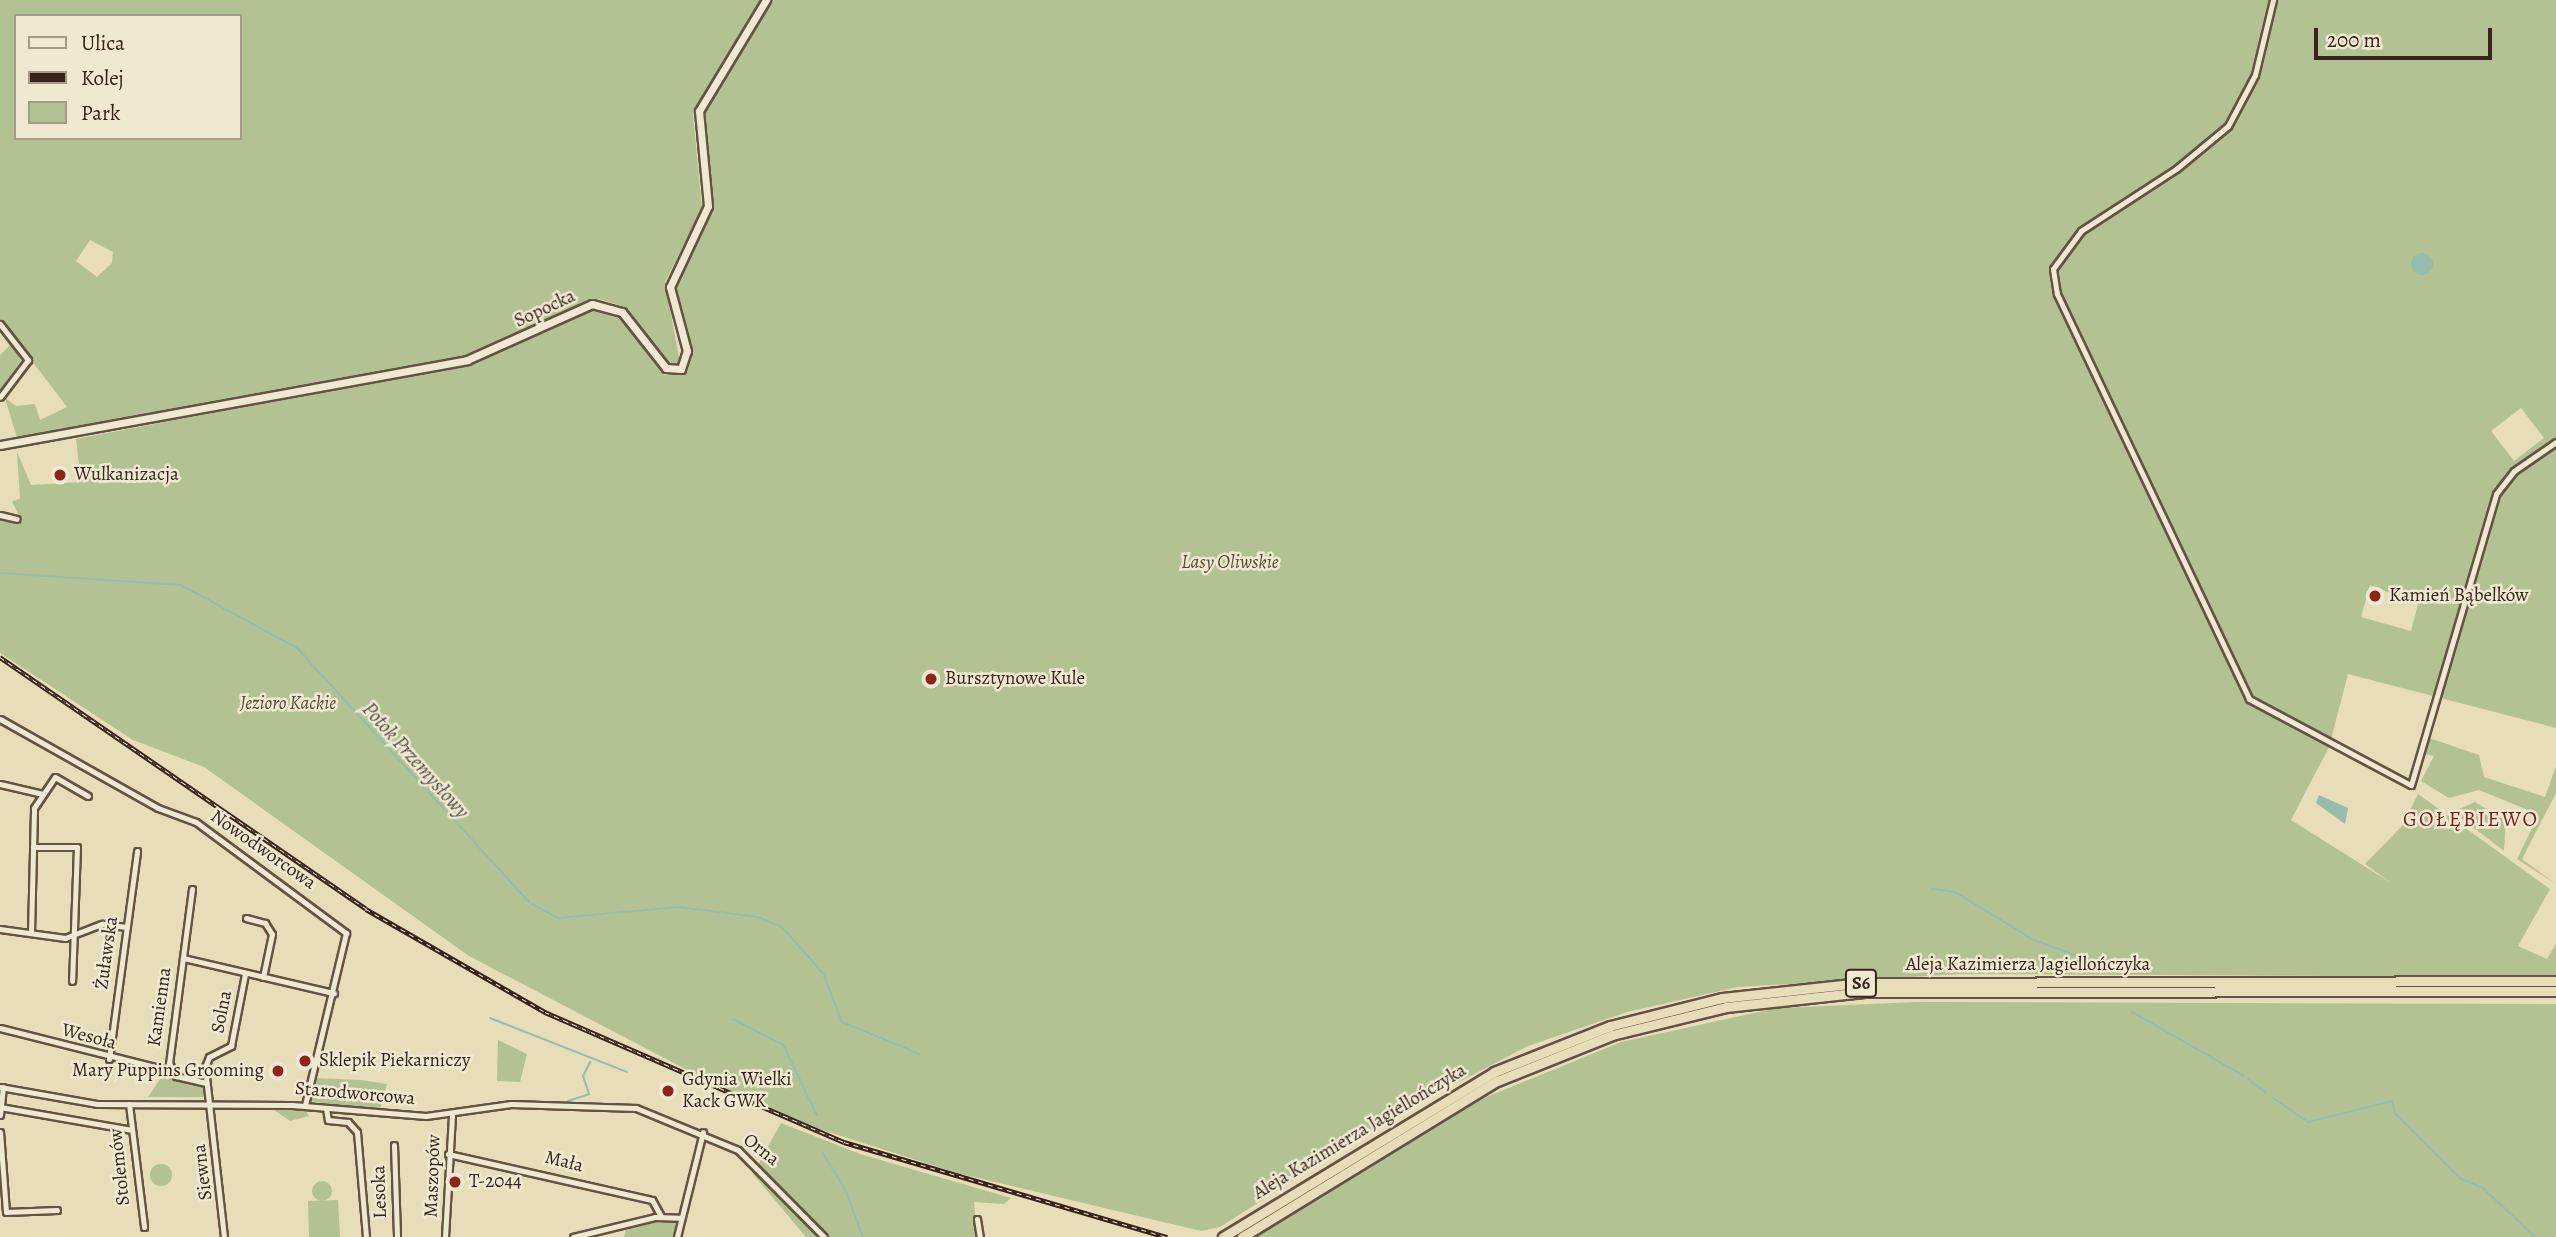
<!DOCTYPE html>
<html>
<head>
<meta charset="utf-8">
<style>
	body { margin:0 }
	#map { position:relative; width:2556px; height:1237px; overflow:hidden; background:#e8ddb9; font-family:Alegreya,serif }
	div>[style] { position:absolute }
	[style*='--x'] { left:calc(var(--x)*1px); top:calc(var(--y)*1px); width:calc(var(--w)*1px); rotate:calc(var(--a)*1deg) }
	.green>* { inset:0; background:#b2c292 }
	.round { border-radius:50% }
	.water>* { inset:0; background:#97bcac }
	.stream>* { height:2px; margin:-1px; padding:0 1px; transform-origin:1px; border-radius:1px; background:#97bcac }
	.roads { filter:drop-shadow(2px 0 #645242) drop-shadow(-2px 0 #645242) drop-shadow(0 2px #645242) drop-shadow(0 -2px #645242) }
	.minor>* { height:5px; margin:-2.5px; padding:0 2.5px; transform-origin:2.5px; border-radius:2.5px; background:#f0e9d2 }
	.secondary>* { height:7px; margin:-3.5px; padding:0 3.5px; transform-origin:3.5px; border-radius:3.5px; background:#f0e9d2 }
	.motorway>* { height:9px; margin:-4.5px; padding:0 4.5px; transform-origin:4.5px; border-radius:4.5px; background:#e8ddb9 }
	.rail>* { height:4.5px; margin-top:-2.25px; transform-origin:0; background:repeating-linear-gradient(90deg,#f0e9d2 0 5px,#38231a 0 10px); box-sizing:border-box; border-block:2px solid #38231a }
	.dots>* { width:19px; height:19px; translate:-50% -50%; box-sizing:border-box; border:4px solid #f0e9d2; border-radius:50% }
	span { translate:-50% -50%; white-space:nowrap; text-align:center; line-height:1.15; -webkit-text-stroke:5px #f0e9d2; paint-order:stroke }
	.shield-label span { padding:2px 5px; background:#f0e9d2; border:2px solid; border-radius:5px; -webkit-text-stroke-width:0 }
	.shield-label { font-size:18px; color:#38231a; font-weight:700 }
	.street-label { font-size:19px; color:#38231a }
	.poi-label { font-size:19px; color:#38231a }
	.left { translate:0 -50%; text-align:left }
	.right { translate:-100% -50%; text-align:right }
	.park-label { font-size:19px; color:#564b38; font-style:italic }
	.water-label { font-size:21px; color:#545146; font-style:italic }
	.neighbourhood-label { font-size:21px; color:#7a1f14; letter-spacing:2px }
	.legend { position:absolute; left:14px; top:14px; width:228px; height:126px; box-sizing:border-box; background:#f0e9d2; border:2px solid #a69a88; margin:0; padding:9px 12px; list-style:none; font-size:21px; color:#38231a }
	.legend li { display:flex; align-items:center; gap:14px; height:35px }
	.legend b { width:35px; border:2px solid #a69a88 }
	.scale { position:absolute; left:2314px; top:28px; width:178px; height:32px; box-sizing:border-box; border:4px solid #38231a; border-top:0; padding-left:9px; font-size:21px; line-height:24px; white-space:nowrap; color:#38231a; -webkit-text-stroke:5px #f0e9d2; paint-order:stroke }
</style>
</head>
<body>
<div id="map">
	<div class="green">
		<div style="clip-path:polygon(evenodd,0 0,760px 0,693px 114px,702px 208px,665px 282px,680px 363px,669px 363px,625px 307px,599px 299px,465px 356px,17px 438px,5px 398px,16px 406px,35px 404px,40px 420px,67px 407px,0 319px,0 0,16px 16px,240px 16px,240px 138px,16px 138px,16px 16px,0 0,90px 240px,113px 252px,112px 263px,97px 277px,76px 261px,90px 240px)"></div>
		<div style="clip-path:polygon(evenodd,774px 0,2556px 0,2556px 756px,2556px 728px,2348px 674px,2329px 747px,2291px 820px,2391px 883px,2365px 864px,2403px 825px,2418px 794px,2550px 889px,2518px 946px,2547px 959px,2556px 944px,2556px 977px,1960px 974px,1738px 987px,1627px 1012px,1528px 1046px,1400px 1113px,1220px 1227px,1201px 1231px,957px 1173px,813px 1127px,693px 1073px,469px 956px,204px 767px,133px 740px,0 653px,0 519px,22px 522px,12px 501px,20px 499px,17px 452px,31px 485px,81px 482px,76px 439px,467px 364px,593px 310px,624px 320px,664px 375px,687px 373px,692px 356px,675px 286px,713px 209px,703px 114px,774px 0,2521px 408px,2544px 438px,2514px 461px,2491px 431px,2521px 408px,774px 0,2370px 585px,2418px 604px,2411px 631px,2361px 617px,2370px 585px)"></div>
		<div style="clip-path:polygon(11px 344px,21px 361px,0 390px,0 355px)"></div>
		<div style="clip-path:polygon(2429px 738px,2479px 755px,2484px 777px,2545px 797px,2556px 766px,2556px 793px,2522px 859px,2556px 884px,2517px 859px,2535px 822px,2533px 812px,2479px 790px,2449px 798px,2421px 781px,2434px 756px,2425px 754px)"></div>
		<div style="clip-path:polygon(2475px 802px,2506px 821px,2504px 851px,2453px 812px)"></div>
		<div style="clip-path:polygon(1917px 1002px,2556px 1004px,2556px 1237px,1257px 1237px,1484px 1098px,1621px 1042px,1777px 1008px)"></div>
		<div style="clip-path:polygon(498px 1040px,527px 1054px,520px 1082px,497px 1081px)"></div>
		<div style="clip-path:polygon(173px 1076px,204px 1086px,204px 1097px,148px 1097px,161px 1078px)"></div>
		<div style="clip-path:polygon(315px 1078px,361px 1080px,387px 1084px,380px 1110px,346px 1107px,311px 1101px)"></div>
		<div style="clip-path:polygon(271px 1108px,304px 1108px,309px 1116px,290px 1121px)"></div>
		<div style="clip-path:polygon(781px 1123px,860px 1154px,1011px 1198px,1004px 1204px,974px 1202px,977px 1237px,806px 1237px,753px 1174px)"></div>
		<div class="round" style="left:150px;top:1164px;width:22px;height:22px"></div>
		<div class="round" style="left:312px;top:1181px;width:20px;height:20px"></div>
		<div style="clip-path:polygon(338px 1200px,340px 1237px,309px 1237px,308px 1201px)"></div>
		<div style="clip-path:polygon(664px 1219px,676px 1222px,674px 1237px,624px 1237px,626px 1230px)"></div>
	</div>
	<div class="water">
		<div class="round" style="left:2411px;top:253px;width:22px;height:22px"></div>
		<div style="clip-path:polygon(2319px 795px,2348px 808px,2345px 824px,2316px 803px)"></div>
	</div>
	<div class="stream">
		<div style="--x:0;--y:573;--w:181;--a:3.8"></div>
		<div style="--x:181;--y:585;--w:132;--a:28.5"></div>
		<div style="--x:297;--y:648;--w:344;--a:47.6"></div>
		<div style="--x:1932;--y:889;--w:23;--a:7"></div>
		<div style="--x:1955;--y:892;--w:90;--a:31.4"></div>
		<div style="--x:2032;--y:939;--w:90;--a:20.9"></div>
		<div style="--x:532;--y:904;--w:30;--a:28"></div>
		<div style="--x:558;--y:918;--w:120;--a:-5.3"></div>
		<div style="--x:677;--y:907;--w:82;--a:7"></div>
		<div style="--x:758;--y:917;--w:26;--a:23"></div>
		<div style="--x:782;--y:927;--w:62;--a:48.3"></div>
		<div style="--x:823;--y:973;--w:53;--a:68.8"></div>
		<div style="--x:842;--y:1022;--w:84;--a:22.3"></div>
		<div style="--x:2132;--y:1012;--w:129;--a:29.7"></div>
		<div style="--x:490;--y:1018;--w:147;--a:21.5"></div>
		<div style="--x:733;--y:1019;--w:56;--a:27.5"></div>
		<div style="--x:783;--y:1045;--w:78;--a:64.1"></div>
		<div style="--x:2248;--y:1079;--w:21;--a:37"></div>
		<div style="--x:2273;--y:1098;--w:42;--a:34.4"></div>
		<div style="--x:2308;--y:1122;--w:87;--a:-14"></div>
		<div style="--x:2392;--y:1101;--w:12;--a:76"></div>
		<div style="--x:2395;--y:1113;--w:93;--a:45"></div>
		<div style="--x:2461;--y:1179;--w:24;--a:22"></div>
		<div style="--x:2483;--y:1188;--w:71;--a:43.3"></div>
		<div style="--x:568;--y:1101;--w:22;--a:-18"></div>
		<div style="--x:589;--y:1094;--w:19;--a:-108"></div>
		<div style="--x:583;--y:1076;--w:16;--a:-63"></div>
		<div style="--x:822;--y:1152;--w:44;--a:58.1"></div>
		<div style="--x:845;--y:1189;--w:51;--a:69.4"></div>
	</div>
	<div class="roads">
		<div class="minor">
			<div style="--x:2273;--y:0;--w:77;--a:103.5"></div>
			<div style="--x:2255;--y:75;--w:58;--a:117.9"></div>
			<div style="--x:2228;--y:126;--w:67;--a:140.4"></div>
			<div style="--x:2176;--y:169;--w:113;--a:146.9"></div>
			<div style="--x:2081;--y:231;--w:47;--a:126.4"></div>
			<div style="--x:2053;--y:269;--w:25;--a:81"></div>
			<div style="--x:2057;--y:294;--w:448;--a:64.6"></div>
			<div style="--x:2249;--y:699;--w:183;--a:28"></div>
			<div style="--x:2411;--y:785;--w:303;--a:-73.7"></div>
			<div style="--x:2496;--y:494;--w:29;--a:-52"></div>
			<div style="--x:2514;--y:471;--w:51;--a:-34.6"></div>
			<div style="--x:0;--y:324;--w:46;--a:52.1"></div>
			<div style="--x:28;--y:360;--w:46;--a:127.1"></div>
			<div style="--x:0;--y:515;--w:17;--a:13"></div>
			<div style="--x:0;--y:719;--w:181;--a:29.4"></div>
			<div style="--x:158;--y:808;--w:40;--a:20.2"></div>
			<div style="--x:196;--y:822;--w:187;--a:36.5"></div>
			<div style="--x:346;--y:933;--w:177;--a:103.4"></div>
			<div style="--x:0;--y:784;--w:44;--a:13.1"></div>
			<div style="--x:33;--y:847;--w:44;--a:0"></div>
			<div style="--x:77;--y:847;--w:134;--a:92.1"></div>
			<div style="--x:192;--y:889;--w:176;--a:97.5"></div>
			<div style="--x:169;--y:1063;--w:15;--a:62"></div>
			<div style="--x:176;--y:1076;--w:31;--a:13"></div>
			<div style="--x:246;--y:918;--w:20;--a:15"></div>
			<div style="--x:265;--y:923;--w:13;--a:58"></div>
			<div style="--x:272;--y:934;--w:44;--a:101.8"></div>
			<div style="--x:0;--y:929;--w:66;--a:7.9"></div>
			<div style="--x:65;--y:938;--w:40;--a:-21"></div>
			<div style="--x:102;--y:924;--w:25;--a:7"></div>
			<div style="--x:31;--y:933;--w:125;--a:-88.6"></div>
			<div style="--x:34;--y:808;--w:37;--a:-56"></div>
			<div style="--x:55;--y:777;--w:38;--a:30"></div>
			<div style="--x:183;--y:958;--w:155;--a:13.1"></div>
			<div style="--x:0;--y:1028;--w:176;--a:14.1"></div>
			<div style="--x:109;--y:1059;--w:210;--a:-82.3"></div>
			<div style="--x:0;--y:1087;--w:98;--a:9.9"></div>
			<div style="--x:97;--y:1104;--w:195;--a:0.3"></div>
			<div style="--x:292;--y:1105;--w:134;--a:4.7"></div>
			<div style="--x:426;--y:1116;--w:86;--a:-8"></div>
			<div style="--x:511;--y:1104;--w:125;--a:1.8"></div>
			<div style="--x:636;--y:1108;--w:110;--a:22.4"></div>
			<div style="--x:738;--y:1150;--w:122;--a:45.3"></div>
			<div style="--x:129;--y:1104;--w:124;--a:83"></div>
			<div style="--x:0;--y:1107;--w:134;--a:9.9"></div>
			<div style="--x:326;--y:1108;--w:12;--a:81"></div>
			<div style="--x:328;--y:1120;--w:20;--a:6"></div>
			<div style="--x:348;--y:1122;--w:13;--a:48"></div>
			<div style="--x:357;--y:1132;--w:105;--a:85.1"></div>
			<div style="--x:0;--y:1115;--w:28;--a:-84"></div>
			<div style="--x:0;--y:1132;--w:80;--a:85.7"></div>
			<div style="--x:6;--y:1212;--w:51;--a:-2.2"></div>
			<div style="--x:394;--y:1145;--w:92;--a:88.1"></div>
			<div style="--x:448;--y:1154;--w:209;--a:12.7"></div>
			<div style="--x:652;--y:1200;--w:18;--a:61"></div>
			<div style="--x:977;--y:1219;--w:18;--a:81"></div>
			<div style="--x:224;--y:1237;--w:171;--a:-96.4"></div>
			<div style="--x:205;--y:1067;--w:11;--a:-68"></div>
			<div style="--x:209;--y:1057;--w:25;--a:-27"></div>
			<div style="--x:231;--y:1046;--w:73;--a:-79"></div>
			<div style="--x:445;--y:1237;--w:122;--a:-86.7"></div>
			<div style="--x:573;--y:1237;--w:84;--a:-13.7"></div>
			<div style="--x:655;--y:1217;--w:25;--a:2"></div>
			<div style="--x:677;--y:1237;--w:108;--a:-76.1"></div>
		</div>
		<div class="secondary">
			<div style="--x:0;--y:445;--w:475;--a:-10.3"></div>
			<div style="--x:467;--y:360;--w:137;--a:-24.1"></div>
			<div style="--x:592;--y:304;--w:31;--a:15"></div>
			<div style="--x:622;--y:312;--w:71;--a:51.8"></div>
			<div style="--x:666;--y:368;--w:15;--a:4"></div>
			<div style="--x:681;--y:369;--w:19;--a:-72"></div>
			<div style="--x:687;--y:351;--w:66;--a:-104.9"></div>
			<div style="--x:670;--y:287;--w:89;--a:-64.9"></div>
			<div style="--x:708;--y:206;--w:95;--a:-95.4"></div>
			<div style="--x:699;--y:111;--w:130;--a:-58.9"></div>
		</div>
		<div class="motorway">
			<div style="--x:1223;--y:1237;--w:317;--a:-31.3"></div>
			<div style="--x:1494;--y:1072;--w:125;--a:-21.6"></div>
			<div style="--x:1610;--y:1026;--w:115;--a:-14"></div>
			<div style="--x:1722;--y:998;--w:140;--a:-6.2"></div>
			<div style="--x:1861;--y:983;--w:695;--a:-0.16"></div>
			<div style="--x:1242;--y:1237;--w:299;--a:-31.5"></div>
			<div style="--x:1497;--y:1081;--w:124;--a:-21.8"></div>
			<div style="--x:1612;--y:1035;--w:117;--a:-13.8"></div>
			<div style="--x:1726;--y:1007;--w:139;--a:-6.2"></div>
			<div style="--x:1864;--y:992;--w:692;--a:-0.08"></div>
		</div>
	</div>
	<div class="rail">
		<div style="--x:0;--y:657;--w:444;--a:34.5"></div>
		<div style="--x:366;--y:909;--w:207;--a:29.9"></div>
		<div style="--x:545;--y:1012;--w:326;--a:23.5"></div>
		<div style="--x:844;--y:1142;--w:337;--a:16.4"></div>
	</div>
	<div class="dots">
		<div style="left:60px;top:475px;background:#8f2418"></div>
		<div style="left:2375px;top:596px;background:#8f2418"></div>
		<div style="left:931px;top:679px;background:#8f2418"></div>
		<div style="left:305px;top:1061px;background:#8f2418"></div>
		<div style="left:278px;top:1071px;background:#8f2418"></div>
		<div style="left:668px;top:1091px;background:#8f2418"></div>
		<div style="left:455px;top:1182px;background:#8f2418"></div>
	</div>
	<div class="shield-label">
		<span style="left:1861px;top:983px">S6</span>
	</div>
	<div class="street-label">
		<span style="left:545px;top:309px;rotate:-25deg">Sopocka</span>
		<span style="left:263px;top:850px;rotate:35deg">Nowodworcowa</span>
		<span style="left:107px;top:953px;rotate:-82deg">Żuławska</span>
		<span style="left:2028px;top:965px">Aleja Kazimierza Jagiellończyka</span>
		<span style="left:160px;top:1007px;rotate:-82deg">Kamienna</span>
		<span style="left:222px;top:1012px;rotate:-79deg">Solna</span>
		<span style="left:89px;top:1037px;rotate:15deg">Wesoła</span>
		<span style="left:355px;top:1094px;rotate:5deg">Starodworcowa</span>
		<span style="left:1360px;top:1132px;rotate:-31deg">Aleja Kazimierza Jagiellończyka</span>
		<span style="left:761px;top:1150px;rotate:38deg">Orna</span>
		<span style="left:564px;top:1162px;rotate:14deg">Mała</span>
		<span style="left:120px;top:1167px;rotate:-96deg">Stolemów</span>
		<span style="left:203px;top:1172px;rotate:-97deg">Siewna</span>
		<span style="left:433px;top:1176px;rotate:-88deg">Maszopów</span>
		<span style="left:380px;top:1192px;rotate:-92deg">Lesoka</span>
	</div>
	<div class="poi-label">
		<span class="left" style="left:74px;top:475px">Wulkanizacja</span>
		<span class="left" style="left:2389px;top:596px">Kamień Bąbelków</span>
		<span class="left" style="left:945px;top:679px">Bursztynowe Kule</span>
		<span class="left" style="left:319px;top:1061px">Sklepik Piekarniczy</span>
		<span class="right" style="left:264px;top:1071px">Mary Puppins Grooming</span>
		<span class="left" style="left:682px;top:1091px">Gdynia Wielki<br>Kack GWK</span>
		<span class="left" style="left:469px;top:1182px">T-2044</span>
	</div>
	<div class="park-label">
		<span style="left:1230px;top:563px">Lasy Oliwskie</span>
		<span style="left:288px;top:704px">Jezioro Kackie</span>
	</div>
	<div class="water-label">
		<span style="left:416px;top:760px;rotate:48deg">Potok Przemysłowy</span>
	</div>
	<div class="neighbourhood-label">
		<span style="left:2471px;top:819px">GOŁĘBIEWO</span>
	</div>
	<ul class="legend">
	<li><b style="height:9px;background:#f0e9d2"></b>Ulica</li>
	<li><b style="height:9px;background:#38231a"></b>Kolej</li>
	<li><b style="height:19px;background:#b2c292"></b>Park</li>
	</ul>
	<div class="scale">200 m</div>
</div>
</body>
</html>
